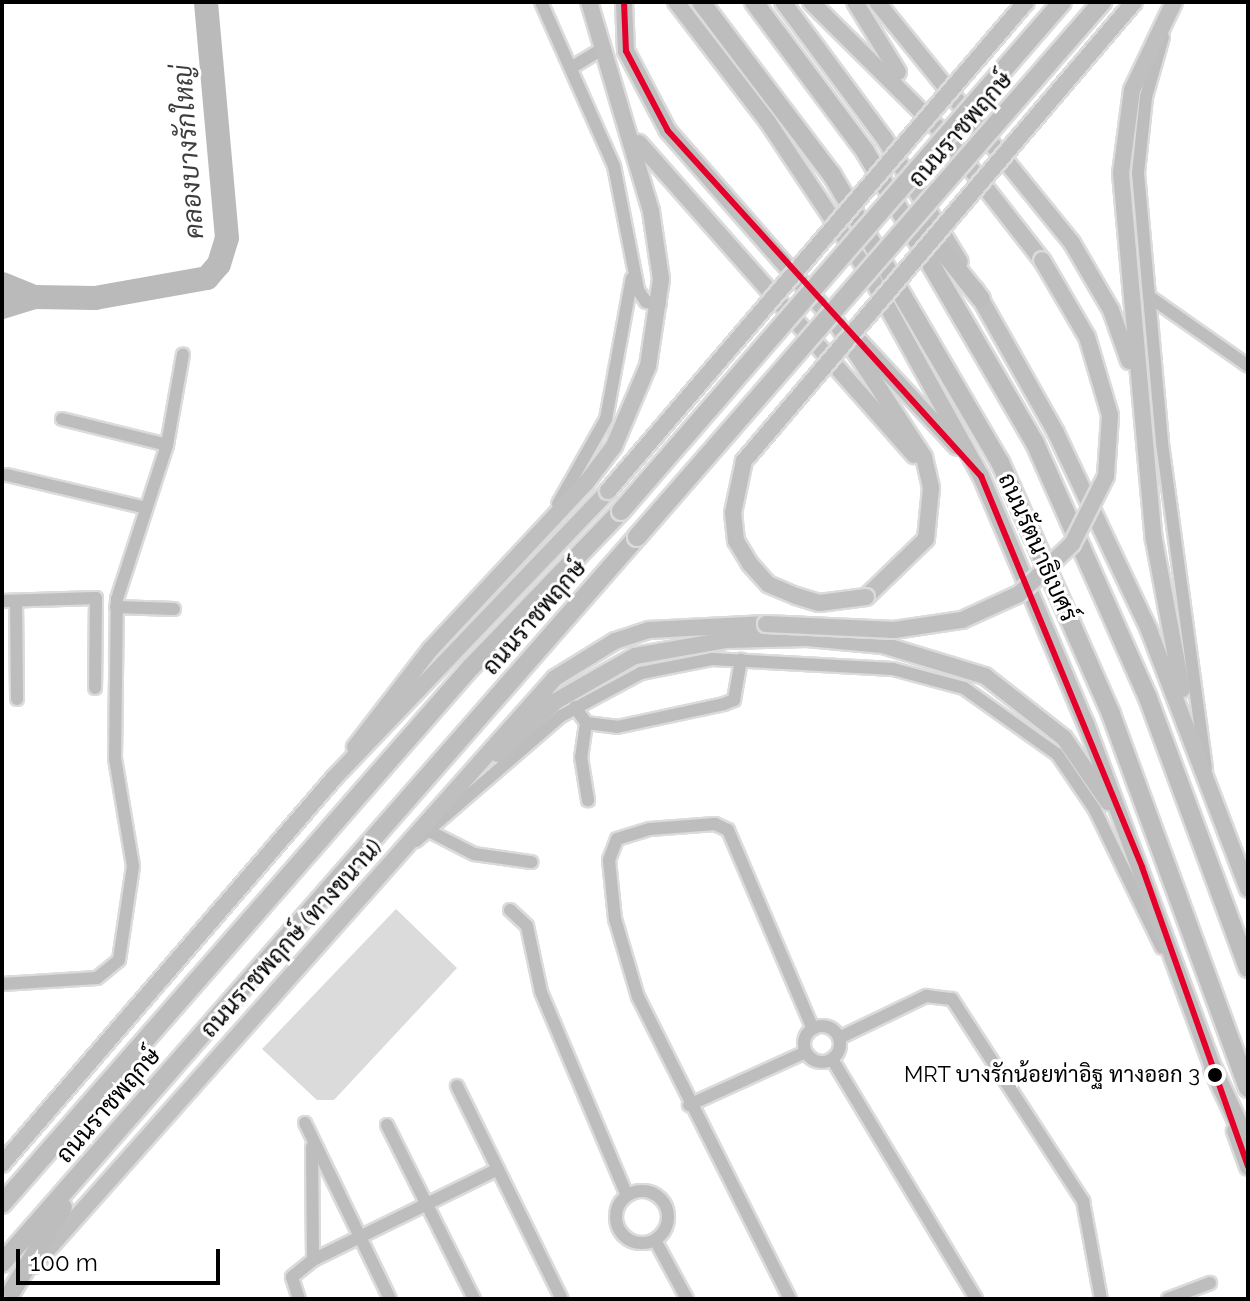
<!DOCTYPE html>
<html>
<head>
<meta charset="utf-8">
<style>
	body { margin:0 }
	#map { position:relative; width:1250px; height:1301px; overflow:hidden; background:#fff; font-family:Raleway,Sarabun,sans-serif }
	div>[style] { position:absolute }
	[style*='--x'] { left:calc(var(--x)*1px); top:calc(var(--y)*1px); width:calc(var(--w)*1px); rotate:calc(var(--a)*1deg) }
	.river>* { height:24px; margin:-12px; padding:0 12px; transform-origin:12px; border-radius:12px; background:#bababa }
	.building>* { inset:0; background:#dbdbdb }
	.roads { filter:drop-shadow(2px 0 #dbdbdb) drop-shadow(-2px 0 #dbdbdb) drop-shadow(0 2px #dbdbdb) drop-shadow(0 -2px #dbdbdb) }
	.minor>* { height:12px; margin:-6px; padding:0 6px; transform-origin:6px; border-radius:6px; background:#bdbdbd }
	.minor>.ring { margin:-6px; padding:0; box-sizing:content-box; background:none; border:12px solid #bdbdbd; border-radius:50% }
	.secondary>* { height:16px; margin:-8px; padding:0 8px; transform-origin:8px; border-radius:8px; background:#bfbfbf }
	.primary>* { height:18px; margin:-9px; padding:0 9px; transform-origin:9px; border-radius:9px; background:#bdbdbd }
	.bridges { filter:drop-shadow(2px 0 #dbdbdb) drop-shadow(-2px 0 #dbdbdb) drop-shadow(0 2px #dbdbdb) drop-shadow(0 -2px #dbdbdb) }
	.secondary-bridge>* { height:16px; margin:-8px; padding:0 8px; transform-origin:8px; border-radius:8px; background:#bfbfbf }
	.primary-bridge>* { height:18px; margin:-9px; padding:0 9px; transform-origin:9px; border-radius:9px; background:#bdbdbd }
	.bus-1>* { height:6px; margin:-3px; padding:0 3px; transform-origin:3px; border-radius:3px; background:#e4002b }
	.dots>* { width:22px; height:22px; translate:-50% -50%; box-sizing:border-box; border:4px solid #fff; border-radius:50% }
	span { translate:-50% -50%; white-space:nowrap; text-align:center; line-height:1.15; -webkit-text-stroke:6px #fff; paint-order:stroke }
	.bus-label { font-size:22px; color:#000 }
	.right { translate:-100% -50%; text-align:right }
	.street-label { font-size:24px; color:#000 }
	.water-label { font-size:26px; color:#3d3d3d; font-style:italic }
	.frame { position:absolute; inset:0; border:4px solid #000; pointer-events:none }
	.scale { position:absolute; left:16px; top:1249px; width:204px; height:36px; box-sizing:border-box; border:4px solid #000; border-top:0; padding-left:10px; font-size:24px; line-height:28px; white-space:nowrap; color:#000; -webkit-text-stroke:6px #fff; paint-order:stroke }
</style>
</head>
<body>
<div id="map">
	<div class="river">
		<div style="--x:2;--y:284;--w:35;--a:22"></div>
		<div style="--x:35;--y:297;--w:60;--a:1"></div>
		<div style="--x:95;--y:298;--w:114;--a:-10.1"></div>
		<div style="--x:207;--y:278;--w:18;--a:-49"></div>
		<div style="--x:219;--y:264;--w:27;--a:-73"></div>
		<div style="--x:227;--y:238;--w:237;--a:-95.1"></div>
		<div style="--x:2;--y:307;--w:34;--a:-17"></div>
	</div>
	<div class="building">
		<div style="clip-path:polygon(396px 909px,457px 968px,334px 1100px,317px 1100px,262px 1049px)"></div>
	</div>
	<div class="roads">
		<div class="minor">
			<div style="--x:541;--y:2;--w:180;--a:66"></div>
			<div style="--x:614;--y:166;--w:126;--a:79"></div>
			<div style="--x:638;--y:290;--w:14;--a:56"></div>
			<div style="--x:646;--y:302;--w:14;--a:8"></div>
			<div style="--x:1163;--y:37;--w:62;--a:105.8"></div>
			<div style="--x:1146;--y:97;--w:76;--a:96"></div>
			<div style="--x:1138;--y:173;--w:271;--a:84.9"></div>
			<div style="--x:1162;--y:443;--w:328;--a:82.3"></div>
			<div style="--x:574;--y:66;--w:35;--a:-31"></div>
			<div style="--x:1150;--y:297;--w:120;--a:35.1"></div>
			<div style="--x:62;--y:419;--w:108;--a:13.9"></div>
			<div style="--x:7;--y:475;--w:139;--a:13.3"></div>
			<div style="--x:558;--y:504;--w:98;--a:-60.5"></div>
			<div style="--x:606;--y:419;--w:143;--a:-79.6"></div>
			<div style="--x:2;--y:601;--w:94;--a:-1.8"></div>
			<div style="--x:96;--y:598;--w:90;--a:90.6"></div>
			<div style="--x:16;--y:601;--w:98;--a:89.4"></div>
			<div style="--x:116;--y:607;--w:58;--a:2"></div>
			<div style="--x:575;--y:707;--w:19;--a:55"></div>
			<div style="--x:586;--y:723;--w:31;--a:7"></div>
			<div style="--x:617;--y:727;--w:109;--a:-12.1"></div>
			<div style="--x:724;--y:704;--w:11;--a:-22"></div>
			<div style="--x:734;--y:700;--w:41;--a:-80.1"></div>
			<div style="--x:586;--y:723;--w:34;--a:98"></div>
			<div style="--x:581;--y:757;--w:44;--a:80.8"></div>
			<div style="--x:431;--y:832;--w:48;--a:27.1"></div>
			<div style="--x:474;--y:854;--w:58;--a:8"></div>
			<div style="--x:416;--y:841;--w:191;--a:-40.8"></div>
			<div style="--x:561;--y:716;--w:91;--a:-28.3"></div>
			<div style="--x:641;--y:673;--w:72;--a:-11.2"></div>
			<div style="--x:712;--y:659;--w:181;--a:3.2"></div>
			<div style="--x:893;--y:669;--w:73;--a:15"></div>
			<div style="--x:964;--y:688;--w:114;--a:35.4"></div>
			<div style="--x:1057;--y:754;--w:68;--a:55.8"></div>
			<div style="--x:1095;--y:810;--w:153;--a:64.1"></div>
			<div style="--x:510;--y:910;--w:23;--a:43"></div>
			<div style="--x:527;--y:926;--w:67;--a:78"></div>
			<div style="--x:541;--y:992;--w:221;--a:67.1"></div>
			<div style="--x:2;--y:984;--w:95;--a:-3.6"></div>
			<div style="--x:97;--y:978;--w:28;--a:-39"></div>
			<div style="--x:119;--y:960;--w:95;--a:-81.5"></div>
			<div style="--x:133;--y:866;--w:109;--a:-99.5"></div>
			<div style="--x:115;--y:759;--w:160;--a:-89.3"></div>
			<div style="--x:117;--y:599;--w:162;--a:-72"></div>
			<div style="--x:167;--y:445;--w:92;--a:-80"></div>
			<div class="ring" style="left:804px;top:1026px;width:24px;height:24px"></div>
			<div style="--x:839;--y:1038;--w:97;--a:-25.8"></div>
			<div style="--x:926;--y:996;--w:26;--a:7"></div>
			<div style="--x:952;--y:999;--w:241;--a:57"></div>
			<div style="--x:1083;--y:1201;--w:100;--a:79.6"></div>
			<div style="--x:832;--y:1059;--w:280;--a:59"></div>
			<div style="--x:457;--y:1086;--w:237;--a:63.8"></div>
			<div style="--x:689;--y:1105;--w:128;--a:-24.4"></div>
			<div style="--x:305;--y:1123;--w:195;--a:64.2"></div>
			<div style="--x:387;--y:1125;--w:195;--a:63.4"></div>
			<div class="ring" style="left:616px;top:1191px;width:40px;height:40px"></div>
			<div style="--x:655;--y:1240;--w:67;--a:61.5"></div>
			<div style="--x:313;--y:1260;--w:206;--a:-26.2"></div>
			<div style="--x:299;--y:1299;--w:23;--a:-108"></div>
			<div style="--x:292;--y:1277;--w:27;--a:-39"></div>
			<div style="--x:313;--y:1260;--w:113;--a:-90.5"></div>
			<div style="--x:790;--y:1299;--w:338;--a:-116.7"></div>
			<div style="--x:638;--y:997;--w:81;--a:-106.4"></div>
			<div style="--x:615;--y:919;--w:59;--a:-95.8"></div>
			<div style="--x:609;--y:860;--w:22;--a:-69"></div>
			<div style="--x:617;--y:839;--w:34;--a:-17"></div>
			<div style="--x:650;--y:829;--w:65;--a:-4.4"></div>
			<div style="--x:715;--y:824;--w:14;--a:25"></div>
			<div style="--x:728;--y:830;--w:216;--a:66.9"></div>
			<div style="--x:1168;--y:1299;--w:45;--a:-20.9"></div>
		</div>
		<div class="secondary">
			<div style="--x:624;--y:2;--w:49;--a:87.7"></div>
			<div style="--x:626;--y:51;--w:90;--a:62.3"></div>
			<div style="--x:668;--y:131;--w:257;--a:48.8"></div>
			<div style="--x:837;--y:324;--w:159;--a:56.8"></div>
			<div style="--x:924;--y:457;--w:32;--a:77"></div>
			<div style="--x:931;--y:488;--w:51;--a:95.6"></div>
			<div style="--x:926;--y:539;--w:83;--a:136"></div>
			<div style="--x:676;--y:2;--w:151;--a:52.5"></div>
			<div style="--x:768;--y:122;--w:186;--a:56.4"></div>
			<div style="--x:871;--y:277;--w:227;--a:61.1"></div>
			<div style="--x:981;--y:476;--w:269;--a:67.1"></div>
			<div style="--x:1086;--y:724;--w:378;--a:69.7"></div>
			<div style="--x:783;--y:2;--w:169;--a:53.4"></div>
			<div style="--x:884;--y:138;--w:145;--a:58.5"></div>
			<div style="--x:811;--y:2;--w:186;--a:44.8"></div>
			<div style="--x:943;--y:133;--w:161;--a:52.1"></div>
			<div style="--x:855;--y:2;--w:82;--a:58.4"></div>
			<div style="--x:877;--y:2;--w:310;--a:51"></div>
			<div style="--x:1072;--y:243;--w:78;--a:59.8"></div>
			<div style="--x:1111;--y:310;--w:54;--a:70.6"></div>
			<div style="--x:1174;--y:2;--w:98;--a:115.5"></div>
			<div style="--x:1132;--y:90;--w:84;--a:97.5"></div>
			<div style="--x:1121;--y:173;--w:368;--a:84.9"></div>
			<div style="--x:1154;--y:540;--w:152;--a:79.4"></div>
			<div style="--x:639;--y:143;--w:416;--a:48.6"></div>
			<div style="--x:975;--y:289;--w:165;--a:60.6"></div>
			<div style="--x:1056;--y:433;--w:218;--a:64.7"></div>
			<div style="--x:1149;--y:630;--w:277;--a:69.1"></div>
			<div style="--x:859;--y:341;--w:144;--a:47.2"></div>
			<div style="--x:355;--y:747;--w:123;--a:-52.3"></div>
			<div style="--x:430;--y:650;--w:229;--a:-47"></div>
			<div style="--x:586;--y:483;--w:46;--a:-52.9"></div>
			<div style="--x:614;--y:446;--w:87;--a:-67"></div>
			<div style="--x:648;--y:366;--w:88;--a:-81.5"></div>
			<div style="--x:661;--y:279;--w:69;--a:-98.4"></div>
			<div style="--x:651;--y:211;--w:218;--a:-106.5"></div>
			<div style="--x:498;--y:754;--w:79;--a:-42.4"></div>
			<div style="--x:556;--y:701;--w:91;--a:-29.7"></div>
			<div style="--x:635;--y:656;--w:92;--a:-10"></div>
			<div style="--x:726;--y:640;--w:81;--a:-1.4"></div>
			<div style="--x:807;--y:638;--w:76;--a:5.3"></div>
			<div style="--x:883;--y:645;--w:107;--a:16.9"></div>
			<div style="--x:985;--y:676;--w:100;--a:38.1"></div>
			<div style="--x:1064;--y:738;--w:78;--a:55.5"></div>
			<div style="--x:1235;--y:1131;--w:38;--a:70"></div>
			<div style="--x:2;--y:1164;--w:509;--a:-49.3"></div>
			<div style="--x:334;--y:778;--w:397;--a:-46.3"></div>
			<div style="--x:34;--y:1265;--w:785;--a:-48.41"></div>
			<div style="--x:555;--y:678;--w:70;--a:-31.7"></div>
			<div style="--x:615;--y:641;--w:36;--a:-18"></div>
			<div style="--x:649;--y:630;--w:117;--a:-2.9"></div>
		</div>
		<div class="primary">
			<div style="--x:701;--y:2;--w:217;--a:52.9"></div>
			<div style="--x:832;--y:175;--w:333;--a:59.7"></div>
			<div style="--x:1000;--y:462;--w:275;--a:66.2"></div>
			<div style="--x:1111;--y:714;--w:398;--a:69.9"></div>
			<div style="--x:754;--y:2;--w:186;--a:53.3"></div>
			<div style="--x:865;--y:151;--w:338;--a:59.8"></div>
			<div style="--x:1035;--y:443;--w:279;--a:66.1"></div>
			<div style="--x:1148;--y:698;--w:288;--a:69.7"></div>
			<div style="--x:923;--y:226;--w:93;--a:51.5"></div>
			<div style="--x:1213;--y:1069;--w:83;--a:65"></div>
			<div style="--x:2;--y:1204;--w:713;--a:-48.87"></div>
			<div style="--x:471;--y:667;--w:216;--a:-46.1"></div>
			<div style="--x:2;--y:1263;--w:965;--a:-48.83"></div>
			<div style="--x:12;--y:1291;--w:98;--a:-58.7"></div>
		</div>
	</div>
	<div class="bridges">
		<div class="secondary-bridge">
			<div style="--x:608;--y:491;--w:643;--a:-49.48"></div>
			<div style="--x:866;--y:597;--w:47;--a:172.7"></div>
			<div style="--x:819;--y:603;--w:24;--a:-163"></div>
			<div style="--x:796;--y:596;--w:30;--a:-157"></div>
			<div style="--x:768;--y:584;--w:27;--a:-132"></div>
			<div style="--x:750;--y:564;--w:27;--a:-121"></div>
			<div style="--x:736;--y:541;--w:28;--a:-96"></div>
			<div style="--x:733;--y:513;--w:53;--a:-78.1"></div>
			<div style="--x:744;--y:461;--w:602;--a:-49.65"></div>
			<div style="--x:766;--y:624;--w:128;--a:2.7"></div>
			<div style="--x:894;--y:630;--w:69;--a:-8.4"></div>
			<div style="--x:962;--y:620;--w:63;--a:-24.5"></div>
			<div style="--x:1019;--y:594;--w:73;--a:-43.3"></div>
			<div style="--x:1072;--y:544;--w:76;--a:-63.4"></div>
			<div style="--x:1106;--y:476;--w:61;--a:-86.2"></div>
			<div style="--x:1110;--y:415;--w:81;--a:-106.4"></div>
			<div style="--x:1087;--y:337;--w:89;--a:-120.3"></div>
		</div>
		<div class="primary-bridge">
			<div style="--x:621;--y:511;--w:673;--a:-49.09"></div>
			<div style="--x:637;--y:537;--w:709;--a:-49"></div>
		</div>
	</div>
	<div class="bus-1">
		<div style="--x:624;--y:2;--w:49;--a:87.7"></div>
		<div style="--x:626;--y:51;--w:90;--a:62.3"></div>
		<div style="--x:668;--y:131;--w:466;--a:47.8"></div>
		<div style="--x:981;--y:476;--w:423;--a:67.6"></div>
		<div style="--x:1142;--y:867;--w:318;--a:70.5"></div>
	</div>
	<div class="dots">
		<div style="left:1215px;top:1075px;background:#000"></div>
	</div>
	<div class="bus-label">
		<span class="right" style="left:1200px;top:1075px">MRT บางรักน้อยท่าอิฐ ทางออก 3</span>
	</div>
	<div class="street-label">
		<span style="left:960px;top:129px;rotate:-49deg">ถนนราชพฤกษ์</span>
		<span style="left:1038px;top:547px;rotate:66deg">ถนนรัตนาธิเบศร์</span>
		<span style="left:534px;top:617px;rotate:-49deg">ถนนราชพฤกษ์</span>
		<span style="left:291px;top:938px;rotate:-48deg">ถนนราชพฤกษ์ (ทางขนาน)</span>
		<span style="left:108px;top:1105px;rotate:-49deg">ถนนราชพฤกษ์</span>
	</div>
	<div class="water-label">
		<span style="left:189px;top:152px;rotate:-94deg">คลองบางรักใหญ่</span>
	</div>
	<div class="frame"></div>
	<div class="scale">100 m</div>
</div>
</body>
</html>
